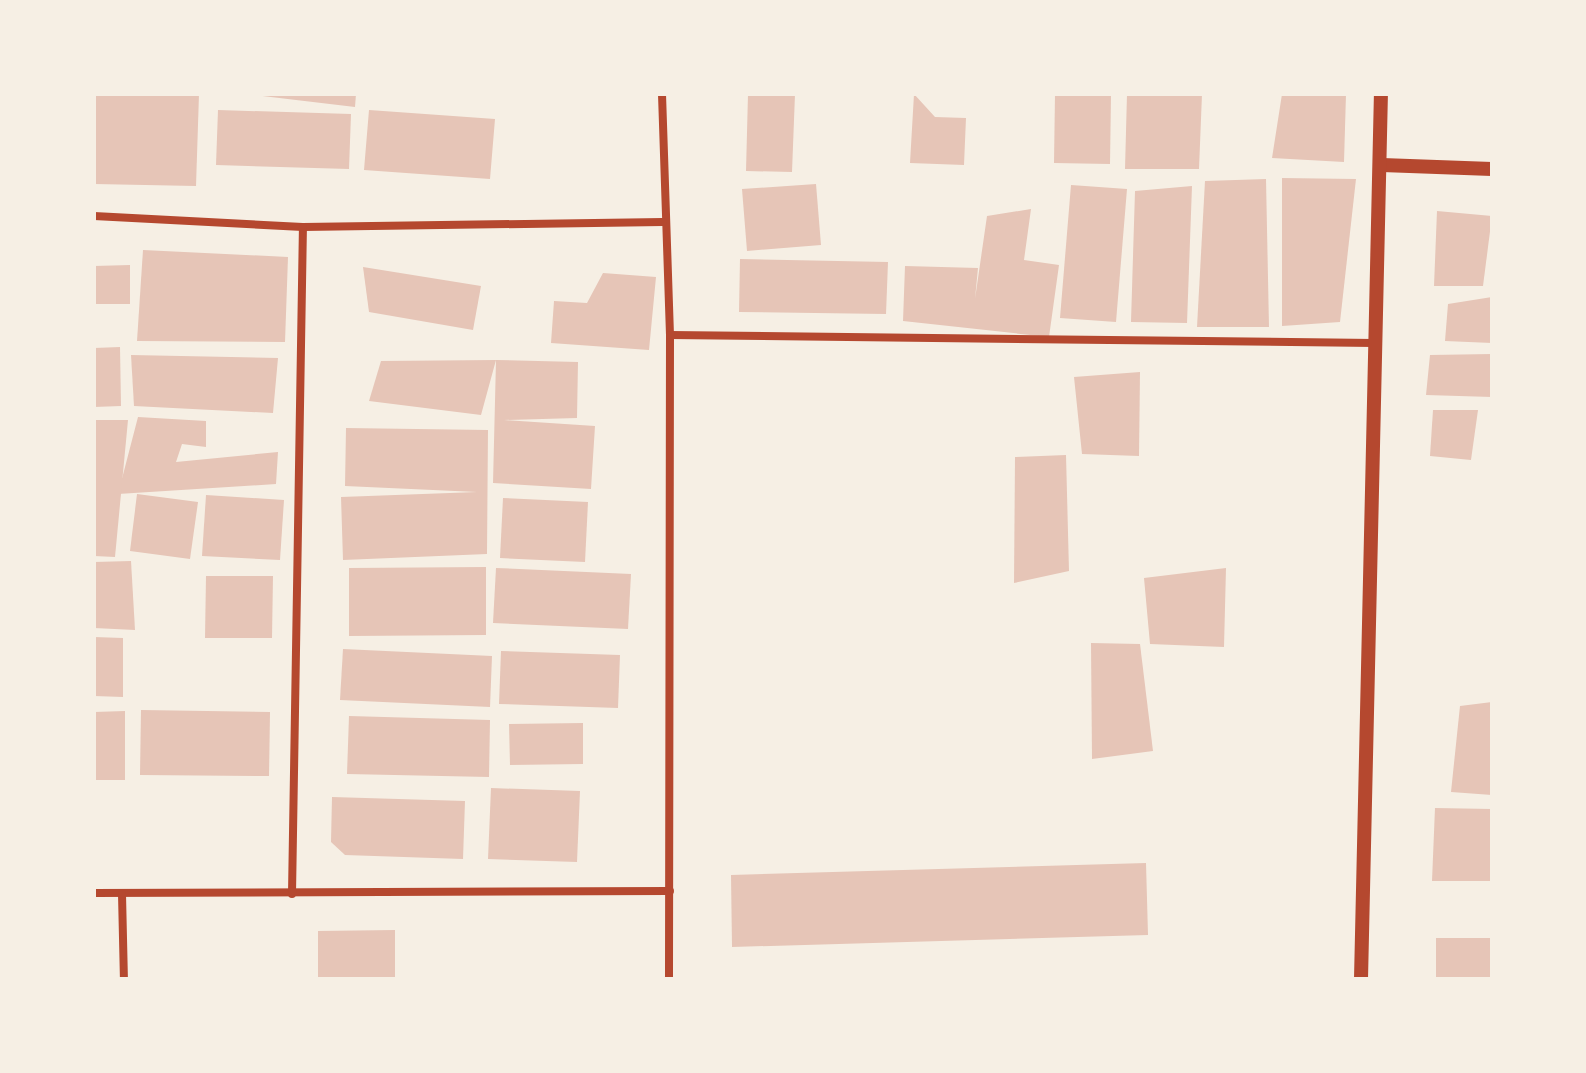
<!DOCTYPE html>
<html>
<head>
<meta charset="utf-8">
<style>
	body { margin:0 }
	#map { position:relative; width:1586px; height:1073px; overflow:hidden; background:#f6efe4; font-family:"Public Sans",sans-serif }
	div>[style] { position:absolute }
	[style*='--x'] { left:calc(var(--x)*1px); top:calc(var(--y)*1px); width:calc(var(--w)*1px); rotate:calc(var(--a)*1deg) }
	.building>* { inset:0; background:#e6c5b7 }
	.minor>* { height:8px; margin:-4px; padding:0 4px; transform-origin:4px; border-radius:4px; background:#b5482f }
	.tertiary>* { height:14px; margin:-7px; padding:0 7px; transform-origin:7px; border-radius:7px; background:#b5482f }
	span { translate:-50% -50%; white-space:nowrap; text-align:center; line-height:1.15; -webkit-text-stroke:6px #f6efe4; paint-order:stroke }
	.frame { position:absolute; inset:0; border:96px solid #f6efe4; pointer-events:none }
</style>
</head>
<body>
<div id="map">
	<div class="building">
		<div style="clip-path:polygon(94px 94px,199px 94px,196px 186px,94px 184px)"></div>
		<div style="clip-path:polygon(246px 94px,356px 94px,355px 107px)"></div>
		<div style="clip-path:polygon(748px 94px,795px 94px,792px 172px,746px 171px)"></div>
		<div style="clip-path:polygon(914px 94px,935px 117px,966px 118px,964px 165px,910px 163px)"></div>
		<div style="clip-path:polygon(1055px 94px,1111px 94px,1110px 164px,1054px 163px)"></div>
		<div style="clip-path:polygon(1127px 94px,1202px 94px,1199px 169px,1125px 169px)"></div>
		<div style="clip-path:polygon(1282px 94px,1346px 94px,1344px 162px,1272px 158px)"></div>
		<div style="clip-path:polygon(218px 110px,351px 114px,349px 169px,216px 165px)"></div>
		<div style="clip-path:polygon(369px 110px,495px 119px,490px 179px,364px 170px)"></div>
		<div style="clip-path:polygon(1282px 178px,1356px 179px,1340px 322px,1282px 326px)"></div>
		<div style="clip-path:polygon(1266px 179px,1269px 327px,1197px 327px,1205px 181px)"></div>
		<div style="clip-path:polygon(816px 184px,821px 245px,747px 251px,742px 189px)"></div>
		<div style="clip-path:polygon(1071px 185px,1127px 189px,1116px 322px,1060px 318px)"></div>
		<div style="clip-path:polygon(1192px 186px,1187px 323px,1131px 322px,1135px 191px)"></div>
		<div style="clip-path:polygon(1031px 209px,1024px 260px,1059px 265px,1049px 337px,903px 321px,905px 266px,978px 268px,975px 299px,987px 216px)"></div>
		<div style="clip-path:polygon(1437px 211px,1492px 216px,1483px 286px,1434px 286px)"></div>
		<div style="clip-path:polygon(143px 250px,288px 257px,285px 342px,137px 341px)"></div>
		<div style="clip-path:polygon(740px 259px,888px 262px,886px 314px,739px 312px)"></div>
		<div style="clip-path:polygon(130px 265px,130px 304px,94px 304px,94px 266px)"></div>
		<div style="clip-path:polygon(363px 267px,481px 286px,473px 330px,369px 312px)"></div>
		<div style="clip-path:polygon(603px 273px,656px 277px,649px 350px,551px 343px,554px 301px,587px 303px)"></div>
		<div style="clip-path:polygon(1492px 297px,1492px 343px,1445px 341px,1448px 304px)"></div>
		<div style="clip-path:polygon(120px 347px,121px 406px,94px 407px,94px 348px)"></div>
		<div style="clip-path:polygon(1492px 354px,1492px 397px,1426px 395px,1430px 355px)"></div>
		<div style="clip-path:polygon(131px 355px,278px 358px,273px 413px,134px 406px)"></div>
		<div style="clip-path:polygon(496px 360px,481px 415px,369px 401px,381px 361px)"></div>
		<div style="clip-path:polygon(496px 360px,578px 362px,577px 418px,504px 420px,595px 426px,591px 489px,493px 483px)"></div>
		<div style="clip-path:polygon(1140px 372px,1139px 456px,1082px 454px,1074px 377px)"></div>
		<div style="clip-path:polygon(1433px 410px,1478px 410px,1471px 460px,1430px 456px)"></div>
		<div style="clip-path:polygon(138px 417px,206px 421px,206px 447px,182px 444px,176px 462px,278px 452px,276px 484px,118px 494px)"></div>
		<div style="clip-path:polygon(94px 420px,128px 420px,115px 557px,94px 556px)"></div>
		<div style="clip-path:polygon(346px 428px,488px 430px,487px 554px,343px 560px,341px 497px,477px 492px,345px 486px)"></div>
		<div style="clip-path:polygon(1066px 455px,1069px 571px,1014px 583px,1015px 457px)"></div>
		<div style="clip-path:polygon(137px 494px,198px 502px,190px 559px,130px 551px)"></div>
		<div style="clip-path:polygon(206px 495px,284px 500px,280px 560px,202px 556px)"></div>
		<div style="clip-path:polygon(503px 498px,588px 502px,585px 562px,500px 558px)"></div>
		<div style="clip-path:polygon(131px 561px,135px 630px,94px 628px,94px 562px)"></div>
		<div style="clip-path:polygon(486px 567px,486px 635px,349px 636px,349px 568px)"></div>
		<div style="clip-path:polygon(496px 568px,631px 574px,628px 629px,493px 623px)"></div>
		<div style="clip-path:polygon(1226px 568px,1224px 647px,1150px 644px,1144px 578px)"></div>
		<div style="clip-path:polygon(206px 576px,273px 576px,272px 638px,205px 638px)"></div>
		<div style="clip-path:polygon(94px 637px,123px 638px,123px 697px,94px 696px)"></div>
		<div style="clip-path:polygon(1091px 643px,1140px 644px,1153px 751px,1092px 759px)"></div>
		<div style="clip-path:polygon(343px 649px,492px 656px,490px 707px,340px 700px)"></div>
		<div style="clip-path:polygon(501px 651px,620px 655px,618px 708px,499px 704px)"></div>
		<div style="clip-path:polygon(1492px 702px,1492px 795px,1451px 792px,1460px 706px)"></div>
		<div style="clip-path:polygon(141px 710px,270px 712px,269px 776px,140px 775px)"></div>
		<div style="clip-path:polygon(125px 711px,125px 780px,94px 780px,94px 712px)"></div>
		<div style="clip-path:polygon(349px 716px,490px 720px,489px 777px,347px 774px)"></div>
		<div style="clip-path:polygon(583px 723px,583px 764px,510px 765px,509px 724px)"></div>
		<div style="clip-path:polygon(491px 788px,580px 791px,577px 862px,488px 859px)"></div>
		<div style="clip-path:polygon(332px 797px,465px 801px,463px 859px,345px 855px,331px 842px)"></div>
		<div style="clip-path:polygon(1435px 808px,1492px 809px,1492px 881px,1432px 881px)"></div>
		<div style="clip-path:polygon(1146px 863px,1148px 935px,732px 947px,731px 875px)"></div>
		<div style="clip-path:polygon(395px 930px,395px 979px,318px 979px,318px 931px)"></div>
		<div style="clip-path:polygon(1436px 938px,1492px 938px,1492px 979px,1436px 979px)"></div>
	</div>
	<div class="minor">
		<div style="--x:662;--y:94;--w:241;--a:88.1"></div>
		<div style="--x:670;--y:335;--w:644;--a:90.09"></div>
		<div style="--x:94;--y:216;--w:209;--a:3"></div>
		<div style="--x:303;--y:227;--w:360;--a:-0.8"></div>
		<div style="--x:670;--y:335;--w:704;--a:0.65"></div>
		<div style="--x:94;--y:893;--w:576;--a:-0.2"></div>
		<div style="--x:122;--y:894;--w:85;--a:88.7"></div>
		<div style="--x:292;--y:894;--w:667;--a:-89.06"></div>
	</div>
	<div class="tertiary">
		<div style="--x:1382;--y:165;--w:110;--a:2.1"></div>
		<div style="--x:1361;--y:979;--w:885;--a:-88.71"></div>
	</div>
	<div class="frame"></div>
</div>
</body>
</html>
